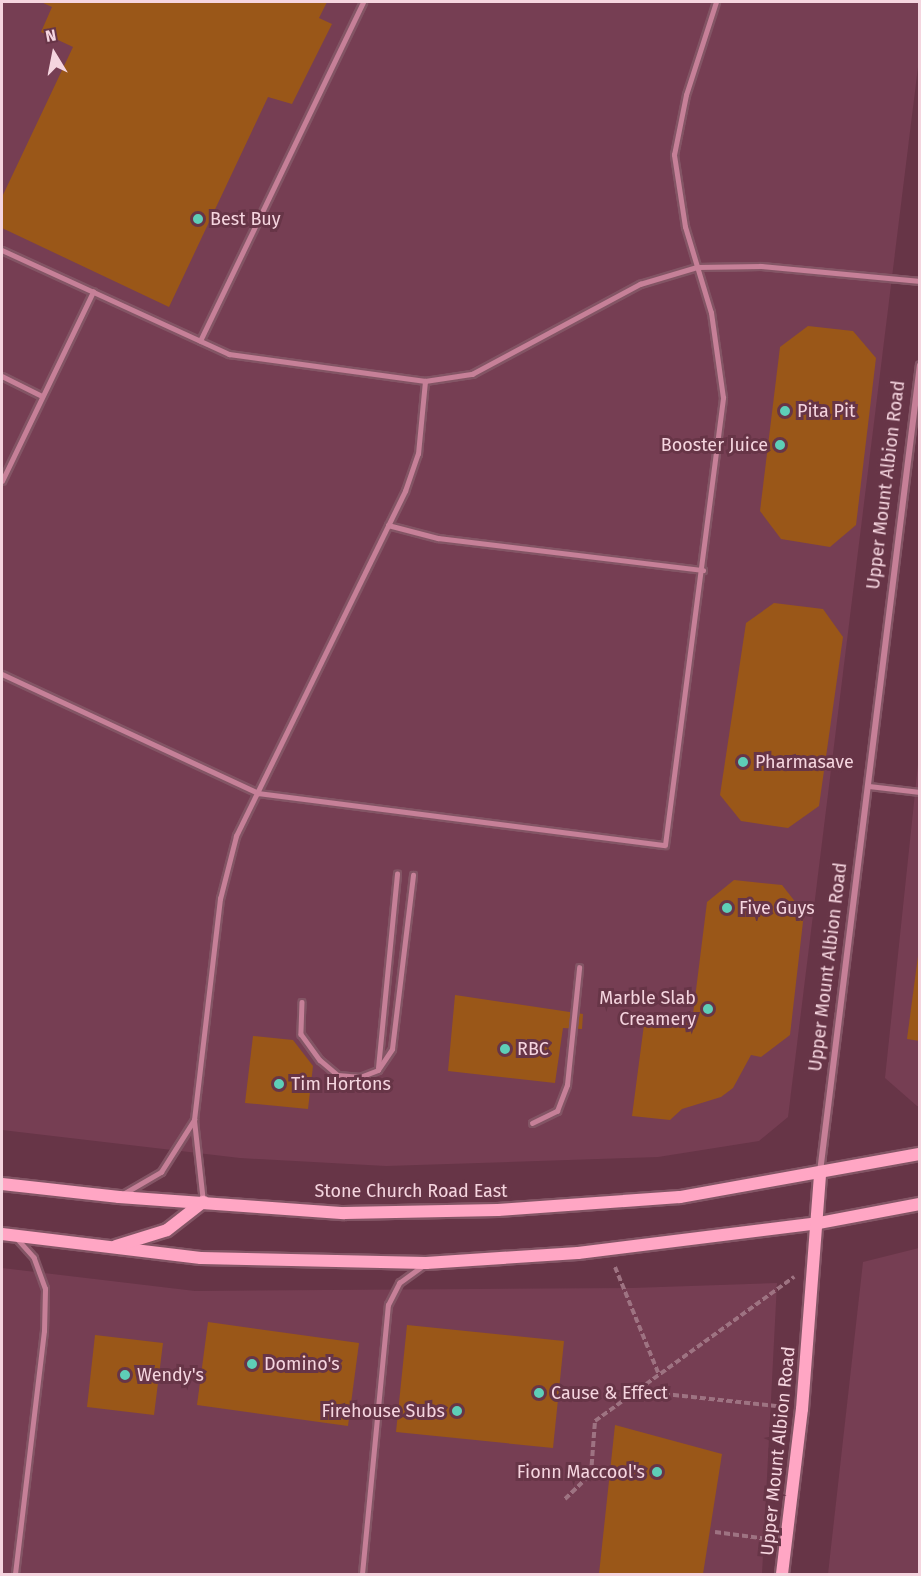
<!DOCTYPE html>
<html>
<head>
<meta charset="utf-8">
<style>
	body { margin:0 }
	#map { position:relative; width:921px; height:1576px; overflow:hidden; background:#673547; font-family:"Fira Sans",sans-serif }
	div>[style] { position:absolute }
	[style*='--x'] { left:calc(var(--x)*1px); top:calc(var(--y)*1px); width:calc(var(--w)*1px); rotate:calc(var(--a)*1deg) }
	.built>* { inset:0; background:#763e53 }
	.building>* { inset:0; background:#9a5718 }
	.path>* { height:4px; margin-top:-2px; transform-origin:0; background:repeating-linear-gradient(90deg,#9e7382 0 6px,transparent 0 9px) }
	.roads { filter:drop-shadow(2px 0 #835565) drop-shadow(-2px 0 #835565) drop-shadow(0 2px #835565) drop-shadow(0 -2px #835565) }
	.lane>* { height:4.5px; margin:-2.25px; padding:0 2.25px; transform-origin:2.25px; border-radius:2.25px; background:#c68098 }
	.street>* { height:6px; margin:-3px; padding:0 3px; transform-origin:3px; border-radius:3px; background:#c68098 }
	.secondary>* { height:12px; margin:-6px; padding:0 6px; transform-origin:6px; border-radius:6px; background:#ffa6c4 }
	.dots>* { width:16px; height:16px; translate:-50% -50%; box-sizing:border-box; border:3px solid #673547; border-radius:50% }
	span { translate:-50% -50%; white-space:nowrap; text-align:center; line-height:1.15; -webkit-text-stroke:6px #673547; paint-order:stroke }
	.poi-label { font-size:18px; color:#f5d5df }
	.left { translate:0 -50%; text-align:left }
	.right { translate:-100% -50%; text-align:right }
	.street-label { font-size:18px; color:#f5d5df }
	.frame { position:absolute; inset:0; border:3px solid #f5d5df; pointer-events:none }
	.north { position:absolute; left:24px; top:24px; width:60px; height:60px; -webkit-text-stroke:4px #673547; paint-order:stroke; rotate:350deg; font-size:16px; font-weight:700; line-height:24px; text-align:center; color:#f5d5df }
	.north::after { content:''; display:block; margin:auto; width:21px; height:27px; background:#f5d5df; clip-path:polygon(50% 0,100% 100%,50% 72%,0 100%) }
</style>
</head>
<body>
<div id="map">
	<div class="built">
		<div style="clip-path:polygon(2px 2px,919px 2px,919px 59px,788px 1117px,759px 1141px,658px 1157px,386px 1166px,240px 1158px,2px 1130px)"></div>
		<div style="clip-path:polygon(919px 755px,919px 1106px,917px 1106px,885px 1078px)"></div>
		<div style="clip-path:polygon(919px 1248px,919px 1574px,828px 1574px,863px 1262px)"></div>
		<div style="clip-path:polygon(2px 1268px,195px 1291px,632px 1288px,777px 1283px,762px 1574px,2px 1574px)"></div>
	</div>
	<div class="building">
		<div style="clip-path:polygon(41px 2px,327px 2px,319px 18px,332px 24px,292px 104px,268px 97px,169px 307px,2px 228px,2px 197px,73px 47px,41px 32px,52px 7px)"></div>
		<div style="clip-path:polygon(808px 326px,853px 331px,876px 358px,856px 525px,830px 547px,781px 539px,760px 511px,780px 347px)"></div>
		<div style="clip-path:polygon(774px 603px,823px 609px,843px 637px,819px 806px,788px 828px,741px 821px,720px 795px,746px 623px)"></div>
		<div style="clip-path:polygon(734px 880px,782px 885px,804px 913px,790px 1035px,761px 1057px,751px 1055px,733px 1088px,721px 1097px,682px 1109px,670px 1120px,632px 1116px,645px 1017px,692px 1022px,707px 902px)"></div>
		<div style="clip-path:polygon(918px 956px,920px 957px,920px 1041px,907px 1039px)"></div>
		<div style="clip-path:polygon(455px 995px,583px 1014px,582px 1029px,563px 1028px,555px 1083px,448px 1071px)"></div>
		<div style="clip-path:polygon(253px 1036px,293px 1040px,313px 1066px,308px 1109px,245px 1103px)"></div>
		<div style="clip-path:polygon(208px 1322px,359px 1343px,348px 1426px,197px 1405px)"></div>
		<div style="clip-path:polygon(407px 1325px,564px 1341px,553px 1448px,396px 1432px)"></div>
		<div style="clip-path:polygon(95px 1335px,163px 1343px,154px 1415px,87px 1407px)"></div>
		<div style="clip-path:polygon(615px 1425px,722px 1454px,703px 1574px,599px 1574px)"></div>
	</div>
	<div class="path">
		<div style="--x:615;--y:1267;--w:117;--a:67.8"></div>
		<div style="--x:637;--y:1391;--w:149;--a:6.2"></div>
		<div style="--x:565;--y:1499;--w:36;--a:-44"></div>
		<div style="--x:591;--y:1474;--w:53;--a:-85.7"></div>
		<div style="--x:595;--y:1421;--w:246;--a:-35.9"></div>
		<div style="--x:715;--y:1532;--w:53;--a:7.5"></div>
	</div>
	<div class="roads">
		<div class="lane">
			<div style="--x:2;--y:250;--w:250;--a:24.6"></div>
			<div style="--x:229;--y:354;--w:198;--a:7.8"></div>
			<div style="--x:425;--y:381;--w:48;--a:-8.5"></div>
			<div style="--x:472;--y:374;--w:191;--a:-28.2"></div>
			<div style="--x:640;--y:284;--w:59;--a:-16.6"></div>
			<div style="--x:697;--y:267;--w:64;--a:-0.9"></div>
			<div style="--x:761;--y:266;--w:160;--a:5.4"></div>
			<div style="--x:200;--y:341;--w:376;--a:-64.3"></div>
			<div style="--x:2;--y:376;--w:45;--a:26.6"></div>
			<div style="--x:2;--y:481;--w:210;--a:-64.3"></div>
			<div style="--x:388;--y:525;--w:52;--a:14.6"></div>
			<div style="--x:438;--y:538;--w:267;--a:6.9"></div>
			<div style="--x:2;--y:674;--w:282;--a:24.9"></div>
			<div style="--x:258;--y:793;--w:410;--a:7.3"></div>
			<div style="--x:665;--y:845;--w:451;--a:-82.6"></div>
			<div style="--x:723;--y:398;--w:86;--a:-98"></div>
			<div style="--x:711;--y:313;--w:90;--a:-106.8"></div>
			<div style="--x:685;--y:227;--w:73;--a:-98.7"></div>
			<div style="--x:674;--y:155;--w:61;--a:-78.7"></div>
			<div style="--x:686;--y:95;--w:98;--a:-72.1"></div>
			<div style="--x:869;--y:786;--w:51;--a:6.7"></div>
			<div style="--x:302;--y:1002;--w:32;--a:92"></div>
			<div style="--x:301;--y:1034;--w:32;--a:54"></div>
			<div style="--x:320;--y:1060;--w:23;--a:40"></div>
			<div style="--x:338;--y:1075;--w:22;--a:5"></div>
			<div style="--x:360;--y:1077;--w:19;--a:-21"></div>
			<div style="--x:378;--y:1070;--w:25;--a:-56"></div>
			<div style="--x:392;--y:1049;--w:175;--a:-83.1"></div>
			<div style="--x:378;--y:1068;--w:195;--a:-84.4"></div>
			<div style="--x:532;--y:1123;--w:28;--a:-26"></div>
			<div style="--x:557;--y:1111;--w:28;--a:-69"></div>
			<div style="--x:567;--y:1085;--w:118;--a:-84.1"></div>
			<div style="--x:123;--y:1194;--w:44;--a:-30.1"></div>
			<div style="--x:161;--y:1172;--w:62;--a:-57.6"></div>
			<div style="--x:203;--y:1202;--w:82;--a:-96.3"></div>
			<div style="--x:194;--y:1120;--w:223;--a:-83.3"></div>
			<div style="--x:220;--y:899;--w:65;--a:-75.7"></div>
			<div style="--x:236;--y:836;--w:384;--a:-63.9"></div>
			<div style="--x:405;--y:491;--w:39;--a:-71"></div>
			<div style="--x:418;--y:454;--w:73;--a:-84.5"></div>
			<div style="--x:15;--y:1574;--w:245;--a:-83.2"></div>
			<div style="--x:44;--y:1331;--w:42;--a:-88.6"></div>
			<div style="--x:45;--y:1289;--w:33;--a:-110"></div>
			<div style="--x:34;--y:1258;--w:25;--a:-132"></div>
			<div style="--x:362;--y:1574;--w:270;--a:-84.5"></div>
			<div style="--x:388;--y:1305;--w:25;--a:-63"></div>
			<div style="--x:399;--y:1283;--w:29;--a:-36"></div>
		</div>
		<div class="street">
			<div style="--x:820;--y:1172;--w:813;--a:-82.94"></div>
		</div>
		<div class="secondary">
			<div style="--x:2;--y:1184;--w:118;--a:6.3"></div>
			<div style="--x:119;--y:1197;--w:226;--a:4.1"></div>
			<div style="--x:344;--y:1213;--w:154;--a:-1.1"></div>
			<div style="--x:498;--y:1210;--w:182;--a:-4.1"></div>
			<div style="--x:680;--y:1197;--w:244;--a:-10.2"></div>
			<div style="--x:2;--y:1234;--w:200;--a:6.9"></div>
			<div style="--x:201;--y:1258;--w:225;--a:1.3"></div>
			<div style="--x:426;--y:1263;--w:152;--a:-3.8"></div>
			<div style="--x:578;--y:1253;--w:243;--a:-7.1"></div>
			<div style="--x:819;--y:1223;--w:103;--a:-10.7"></div>
			<div style="--x:116;--y:1246;--w:53;--a:-17.4"></div>
			<div style="--x:167;--y:1230;--w:46;--a:-37.9"></div>
			<div style="--x:782;--y:1574;--w:166;--a:-83.1"></div>
			<div style="--x:802;--y:1409;--w:237;--a:-85.6"></div>
		</div>
	</div>
	<div class="dots">
		<div style="left:198px;top:219px;background:#5eceb7"></div>
		<div style="left:785px;top:411px;background:#5eceb7"></div>
		<div style="left:780px;top:445px;background:#5eceb7"></div>
		<div style="left:743px;top:762px;background:#5eceb7"></div>
		<div style="left:727px;top:908px;background:#5eceb7"></div>
		<div style="left:708px;top:1009px;background:#5eceb7"></div>
		<div style="left:505px;top:1049px;background:#5eceb7"></div>
		<div style="left:279px;top:1084px;background:#5eceb7"></div>
		<div style="left:252px;top:1364px;background:#5eceb7"></div>
		<div style="left:125px;top:1375px;background:#5eceb7"></div>
		<div style="left:539px;top:1393px;background:#5eceb7"></div>
		<div style="left:457px;top:1411px;background:#5eceb7"></div>
		<div style="left:657px;top:1472px;background:#5eceb7"></div>
	</div>
	<div class="poi-label">
		<span class="left" style="left:210px;top:219px">Best Buy</span>
		<span class="left" style="left:797px;top:411px">Pita Pit</span>
		<span class="right" style="left:768px;top:445px">Booster Juice</span>
		<span class="left" style="left:755px;top:762px">Pharmasave</span>
		<span class="left" style="left:739px;top:908px">Five Guys</span>
		<span class="right" style="left:696px;top:1009px">Marble Slab<br>Creamery</span>
		<span class="left" style="left:517px;top:1049px">RBC</span>
		<span class="left" style="left:291px;top:1084px">Tim Hortons</span>
		<span class="left" style="left:264px;top:1364px">Domino's</span>
		<span class="left" style="left:137px;top:1375px">Wendy's</span>
		<span class="left" style="left:551px;top:1393px">Cause &amp; Effect</span>
		<span class="right" style="left:445px;top:1411px">Firehouse Subs</span>
		<span class="right" style="left:645px;top:1472px">Fionn Maccool's</span>
	</div>
	<div class="street-label">
		<span style="left:886px;top:485px;rotate:-83deg">Upper Mount Albion Road</span>
		<span style="left:828px;top:967px;rotate:-83deg">Upper Mount Albion Road</span>
		<span style="left:411px;top:1191px">Stone Church Road East</span>
		<span style="left:778px;top:1451px;rotate:-84deg">Upper Mount Albion Road</span>
	</div>
	<div class="frame"></div>
	<div class="north">N</div>
</div>
</body>
</html>
